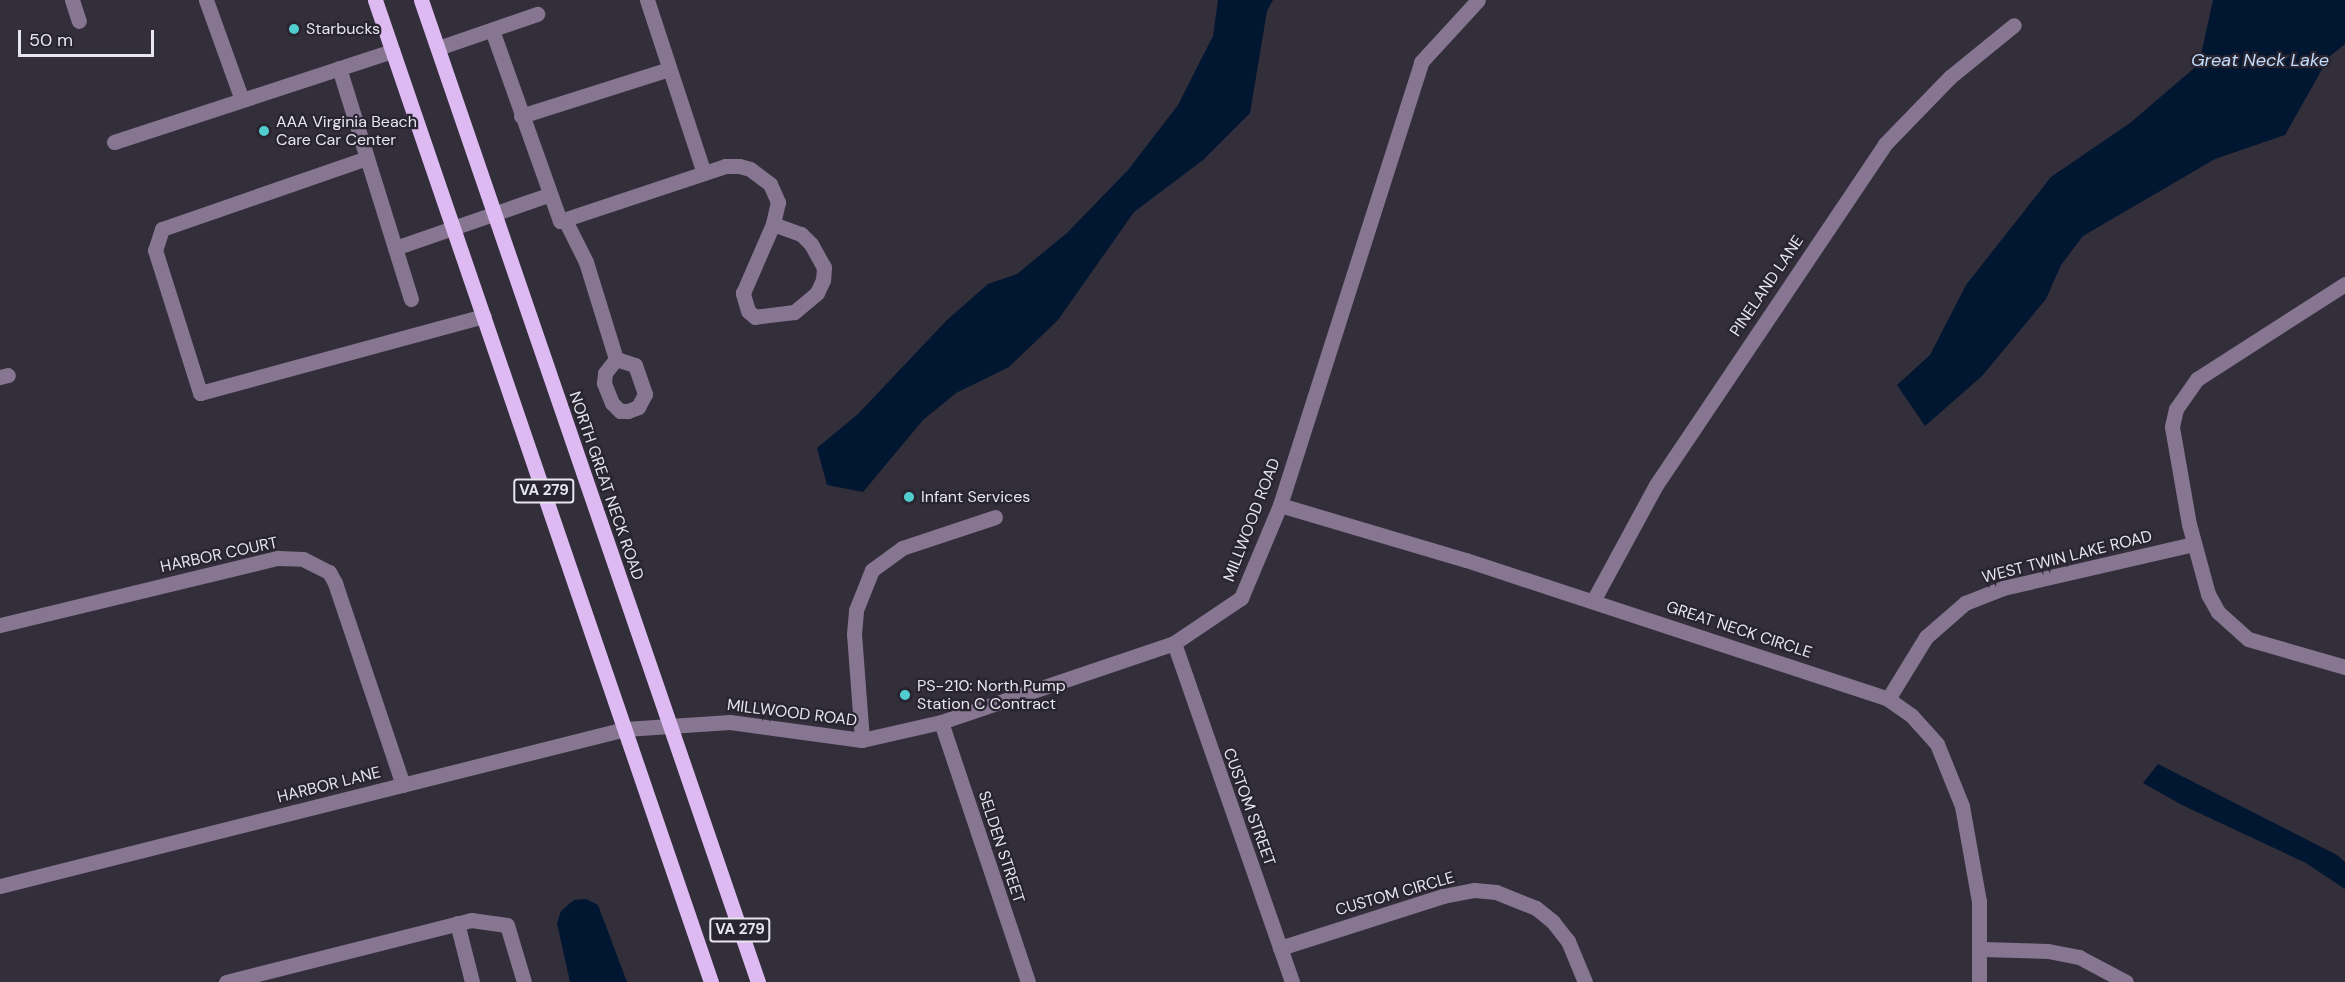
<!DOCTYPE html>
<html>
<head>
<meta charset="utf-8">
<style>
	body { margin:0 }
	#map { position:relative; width:2345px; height:982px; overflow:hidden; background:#322f3b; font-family:"DM Sans",sans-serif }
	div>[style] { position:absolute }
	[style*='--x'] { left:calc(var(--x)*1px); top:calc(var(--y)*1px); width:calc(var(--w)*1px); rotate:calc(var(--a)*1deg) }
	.water>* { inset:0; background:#011631 }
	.minor>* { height:15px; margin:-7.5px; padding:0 7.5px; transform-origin:7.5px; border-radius:7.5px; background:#877691 }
	.major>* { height:15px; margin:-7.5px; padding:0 7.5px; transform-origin:7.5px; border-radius:7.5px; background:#debaf2 }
	.dots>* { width:16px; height:16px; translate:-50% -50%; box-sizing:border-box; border:3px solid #282531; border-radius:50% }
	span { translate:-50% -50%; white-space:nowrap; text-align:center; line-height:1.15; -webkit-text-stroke:4.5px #282531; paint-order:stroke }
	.shield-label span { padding:2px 4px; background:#282531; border:2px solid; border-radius:4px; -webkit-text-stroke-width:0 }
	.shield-label { font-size:15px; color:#e7e6ee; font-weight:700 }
	.poi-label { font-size:16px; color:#e7e6ee }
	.left { translate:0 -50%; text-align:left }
	.street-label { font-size:16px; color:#e7e6ee }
	.water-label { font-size:18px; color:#c3ddfd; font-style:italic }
	.scale { position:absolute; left:18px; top:30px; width:136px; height:27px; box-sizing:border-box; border:3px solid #e7e6ee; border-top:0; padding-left:8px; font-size:18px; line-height:21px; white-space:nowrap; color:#e7e6ee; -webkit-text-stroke:4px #282531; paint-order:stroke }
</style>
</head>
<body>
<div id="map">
	<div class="water">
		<div style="clip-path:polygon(1218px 0,1273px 0,1267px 11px,1250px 113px,1203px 160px,1134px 212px,1058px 320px,1009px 367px,956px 393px,923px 420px,863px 492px,827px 485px,817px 448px,858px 414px,947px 320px,988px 284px,1017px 274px,1067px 233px,1128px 170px,1178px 105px,1213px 36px)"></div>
		<div style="clip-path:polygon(2213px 0,2345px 0,2345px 44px,2329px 57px,2285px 135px,2215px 159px,2083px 236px,2061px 265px,2046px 299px,2007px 346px,1982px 376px,1925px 426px,1897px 385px,1930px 355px,1966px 285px,2051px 177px,2130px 123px,2199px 64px)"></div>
		<div style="clip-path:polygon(2158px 764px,2337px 855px,2345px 862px,2345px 889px,2306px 863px,2182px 805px,2143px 783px)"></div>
		<div style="clip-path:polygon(586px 899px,598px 905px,627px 982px,570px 982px,557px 923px,561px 911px,574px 900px)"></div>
	</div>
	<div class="minor">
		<div style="--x:72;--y:0;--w:22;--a:72"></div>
		<div style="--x:206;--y:0;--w:106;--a:70.2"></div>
		<div style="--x:647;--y:0;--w:182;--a:71.8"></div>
		<div style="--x:492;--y:30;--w:203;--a:70.4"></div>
		<div style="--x:560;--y:221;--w:174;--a:-18.4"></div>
		<div style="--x:725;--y:166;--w:14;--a:0"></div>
		<div style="--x:739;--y:166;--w:11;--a:15"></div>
		<div style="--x:750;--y:169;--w:25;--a:37"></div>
		<div style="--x:770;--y:184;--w:20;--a:66"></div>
		<div style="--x:778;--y:202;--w:23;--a:103"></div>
		<div style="--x:438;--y:48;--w:105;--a:-19"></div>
		<div style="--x:339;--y:68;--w:242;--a:72.7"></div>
		<div style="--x:521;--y:116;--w:155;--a:-17.6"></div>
		<div style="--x:114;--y:142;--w:293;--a:-18.1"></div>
		<div style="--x:367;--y:158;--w:217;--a:160.9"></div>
		<div style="--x:162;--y:229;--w:22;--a:108"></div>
		<div style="--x:155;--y:250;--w:150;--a:72.5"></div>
		<div style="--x:200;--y:393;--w:294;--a:-15.2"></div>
		<div style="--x:566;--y:222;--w:45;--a:63.4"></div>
		<div style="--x:586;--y:262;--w:102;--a:72.8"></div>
		<div style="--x:773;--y:224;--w:30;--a:20"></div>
		<div style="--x:801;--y:234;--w:14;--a:45"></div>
		<div style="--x:811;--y:244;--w:26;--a:61"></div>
		<div style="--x:824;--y:267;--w:13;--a:94"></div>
		<div style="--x:823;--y:280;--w:14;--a:115"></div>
		<div style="--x:817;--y:293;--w:30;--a:140"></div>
		<div style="--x:794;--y:312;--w:39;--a:173"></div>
		<div style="--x:755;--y:317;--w:9;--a:-139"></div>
		<div style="--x:748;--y:311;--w:19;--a:-106"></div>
		<div style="--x:743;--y:293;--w:75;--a:-66.5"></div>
		<div style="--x:395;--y:248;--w:162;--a:-19.1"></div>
		<div style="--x:2345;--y:284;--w:176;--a:147.3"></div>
		<div style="--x:2197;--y:379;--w:37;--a:125"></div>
		<div style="--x:2176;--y:409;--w:18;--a:103"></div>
		<div style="--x:2172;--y:427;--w:98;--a:80.1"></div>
		<div style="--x:2189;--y:524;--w:73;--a:74.8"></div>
		<div style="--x:2208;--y:594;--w:21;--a:61"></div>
		<div style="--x:2218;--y:612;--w:40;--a:42"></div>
		<div style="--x:2248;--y:639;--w:101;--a:16.1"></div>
		<div style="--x:616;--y:359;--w:20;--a:18"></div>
		<div style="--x:635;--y:365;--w:31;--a:71"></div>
		<div style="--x:645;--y:394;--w:15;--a:118"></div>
		<div style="--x:638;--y:407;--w:11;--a:158"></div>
		<div style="--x:628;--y:411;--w:8;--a:180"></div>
		<div style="--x:620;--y:411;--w:11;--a:-135"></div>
		<div style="--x:612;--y:403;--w:22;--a:-112"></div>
		<div style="--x:604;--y:383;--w:10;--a:-84"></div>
		<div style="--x:605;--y:373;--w:18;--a:-52"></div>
		<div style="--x:0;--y:377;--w:8;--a:-14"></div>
		<div style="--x:1280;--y:505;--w:194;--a:16.5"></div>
		<div style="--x:1466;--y:560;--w:444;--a:18.2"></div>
		<div style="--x:1888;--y:699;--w:28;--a:35"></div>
		<div style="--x:1911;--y:715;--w:39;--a:48"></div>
		<div style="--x:1937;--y:744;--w:67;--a:68"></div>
		<div style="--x:1962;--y:806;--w:97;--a:79.9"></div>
		<div style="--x:1979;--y:901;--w:81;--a:90"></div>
		<div style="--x:1593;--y:601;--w:132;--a:-61.5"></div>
		<div style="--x:1656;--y:485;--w:411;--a:-56.1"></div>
		<div style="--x:1885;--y:144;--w:93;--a:-45.9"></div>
		<div style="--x:1950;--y:77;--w:82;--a:-39.1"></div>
		<div style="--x:0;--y:625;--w:286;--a:-13.6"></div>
		<div style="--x:278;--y:558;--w:25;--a:2"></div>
		<div style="--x:303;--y:559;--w:29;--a:27"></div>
		<div style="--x:329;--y:572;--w:13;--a:61"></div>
		<div style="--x:335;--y:583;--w:213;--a:71.4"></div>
		<div style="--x:1174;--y:643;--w:359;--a:70.8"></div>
		<div style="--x:1888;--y:699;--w:73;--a:-58.5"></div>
		<div style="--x:1926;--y:637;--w:52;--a:-41.1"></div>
		<div style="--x:1965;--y:603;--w:41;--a:-21.5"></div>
		<div style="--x:2003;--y:588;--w:196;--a:-13"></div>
		<div style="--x:941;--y:722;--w:274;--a:71.5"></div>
		<div style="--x:862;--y:740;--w:106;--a:-94.3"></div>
		<div style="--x:854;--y:634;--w:24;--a:-85"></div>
		<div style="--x:856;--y:610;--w:43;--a:-68.2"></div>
		<div style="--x:872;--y:570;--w:37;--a:-36"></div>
		<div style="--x:902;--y:548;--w:98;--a:-18.4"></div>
		<div style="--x:0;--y:886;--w:644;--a:-14.1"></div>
		<div style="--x:625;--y:729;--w:105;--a:-3.8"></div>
		<div style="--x:730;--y:722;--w:133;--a:7.8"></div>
		<div style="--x:862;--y:740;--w:81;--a:-12.8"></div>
		<div style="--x:941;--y:722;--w:246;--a:-18.7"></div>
		<div style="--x:1174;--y:643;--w:81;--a:-33.9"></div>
		<div style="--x:1241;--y:598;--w:101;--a:-67.2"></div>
		<div style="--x:1280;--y:505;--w:465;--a:-72.3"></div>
		<div style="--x:1421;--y:62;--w:84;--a:-47.4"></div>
		<div style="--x:457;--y:923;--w:61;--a:75.7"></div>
		<div style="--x:1280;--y:948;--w:171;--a:-17.7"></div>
		<div style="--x:1443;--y:896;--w:32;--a:-11"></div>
		<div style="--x:1474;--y:890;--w:22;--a:5"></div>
		<div style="--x:1496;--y:892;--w:43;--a:21.8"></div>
		<div style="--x:1536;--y:908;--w:22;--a:39"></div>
		<div style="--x:1553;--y:922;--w:24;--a:52"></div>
		<div style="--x:1568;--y:941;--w:44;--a:67.5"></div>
		<div style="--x:1982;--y:949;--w:66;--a:1.7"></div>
		<div style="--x:2048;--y:951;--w:32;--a:11"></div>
		<div style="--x:2079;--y:957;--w:53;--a:28"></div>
		<div style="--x:226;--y:982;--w:253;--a:-14.2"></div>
		<div style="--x:471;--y:920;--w:36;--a:8"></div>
		<div style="--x:507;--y:925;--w:59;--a:73.4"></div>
	</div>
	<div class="major">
		<div style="--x:375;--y:0;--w:1038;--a:71.11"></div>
		<div style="--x:421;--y:0;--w:1038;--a:71.06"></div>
	</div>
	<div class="dots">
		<div style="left:294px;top:29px;background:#52cdce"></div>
		<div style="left:264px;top:131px;background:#52cdce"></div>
		<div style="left:909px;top:497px;background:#52cdce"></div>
		<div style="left:905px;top:695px;background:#52cdce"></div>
	</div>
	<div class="shield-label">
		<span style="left:544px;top:491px">VA 279</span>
		<span style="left:740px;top:930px">VA 279</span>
	</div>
	<div class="poi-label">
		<span class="left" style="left:306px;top:29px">Starbucks</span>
		<span class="left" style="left:276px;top:131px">AAA Virginia Beach<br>Care Car Center</span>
		<span class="left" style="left:921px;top:497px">Infant Services</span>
		<span class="left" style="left:917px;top:695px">PS-210: North Pump<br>Station C Contract</span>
	</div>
	<div class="street-label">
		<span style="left:1767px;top:286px;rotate:-56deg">PINELAND LANE</span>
		<span style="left:606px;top:486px;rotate:71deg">NORTH GREAT NECK ROAD</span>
		<span style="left:1252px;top:520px;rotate:-69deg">MILLWOOD ROAD</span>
		<span style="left:219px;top:555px;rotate:-12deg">HARBOR COURT</span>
		<span style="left:2067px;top:557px;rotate:-14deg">WEST TWIN LAKE ROAD</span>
		<span style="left:1739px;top:630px;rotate:18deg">GREAT NECK CIRCLE</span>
		<span style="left:792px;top:713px;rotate:7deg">MILLWOOD ROAD</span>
		<span style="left:329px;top:785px;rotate:-14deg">HARBOR LANE</span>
		<span style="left:1249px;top:807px;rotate:70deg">CUSTOM STREET</span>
		<span style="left:1001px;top:847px;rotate:72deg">SELDEN STREET</span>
		<span style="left:1395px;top:894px;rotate:-16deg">CUSTOM CIRCLE</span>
	</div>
	<div class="water-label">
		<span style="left:2260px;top:60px">Great Neck Lake</span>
	</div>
	<div class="scale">50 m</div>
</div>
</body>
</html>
